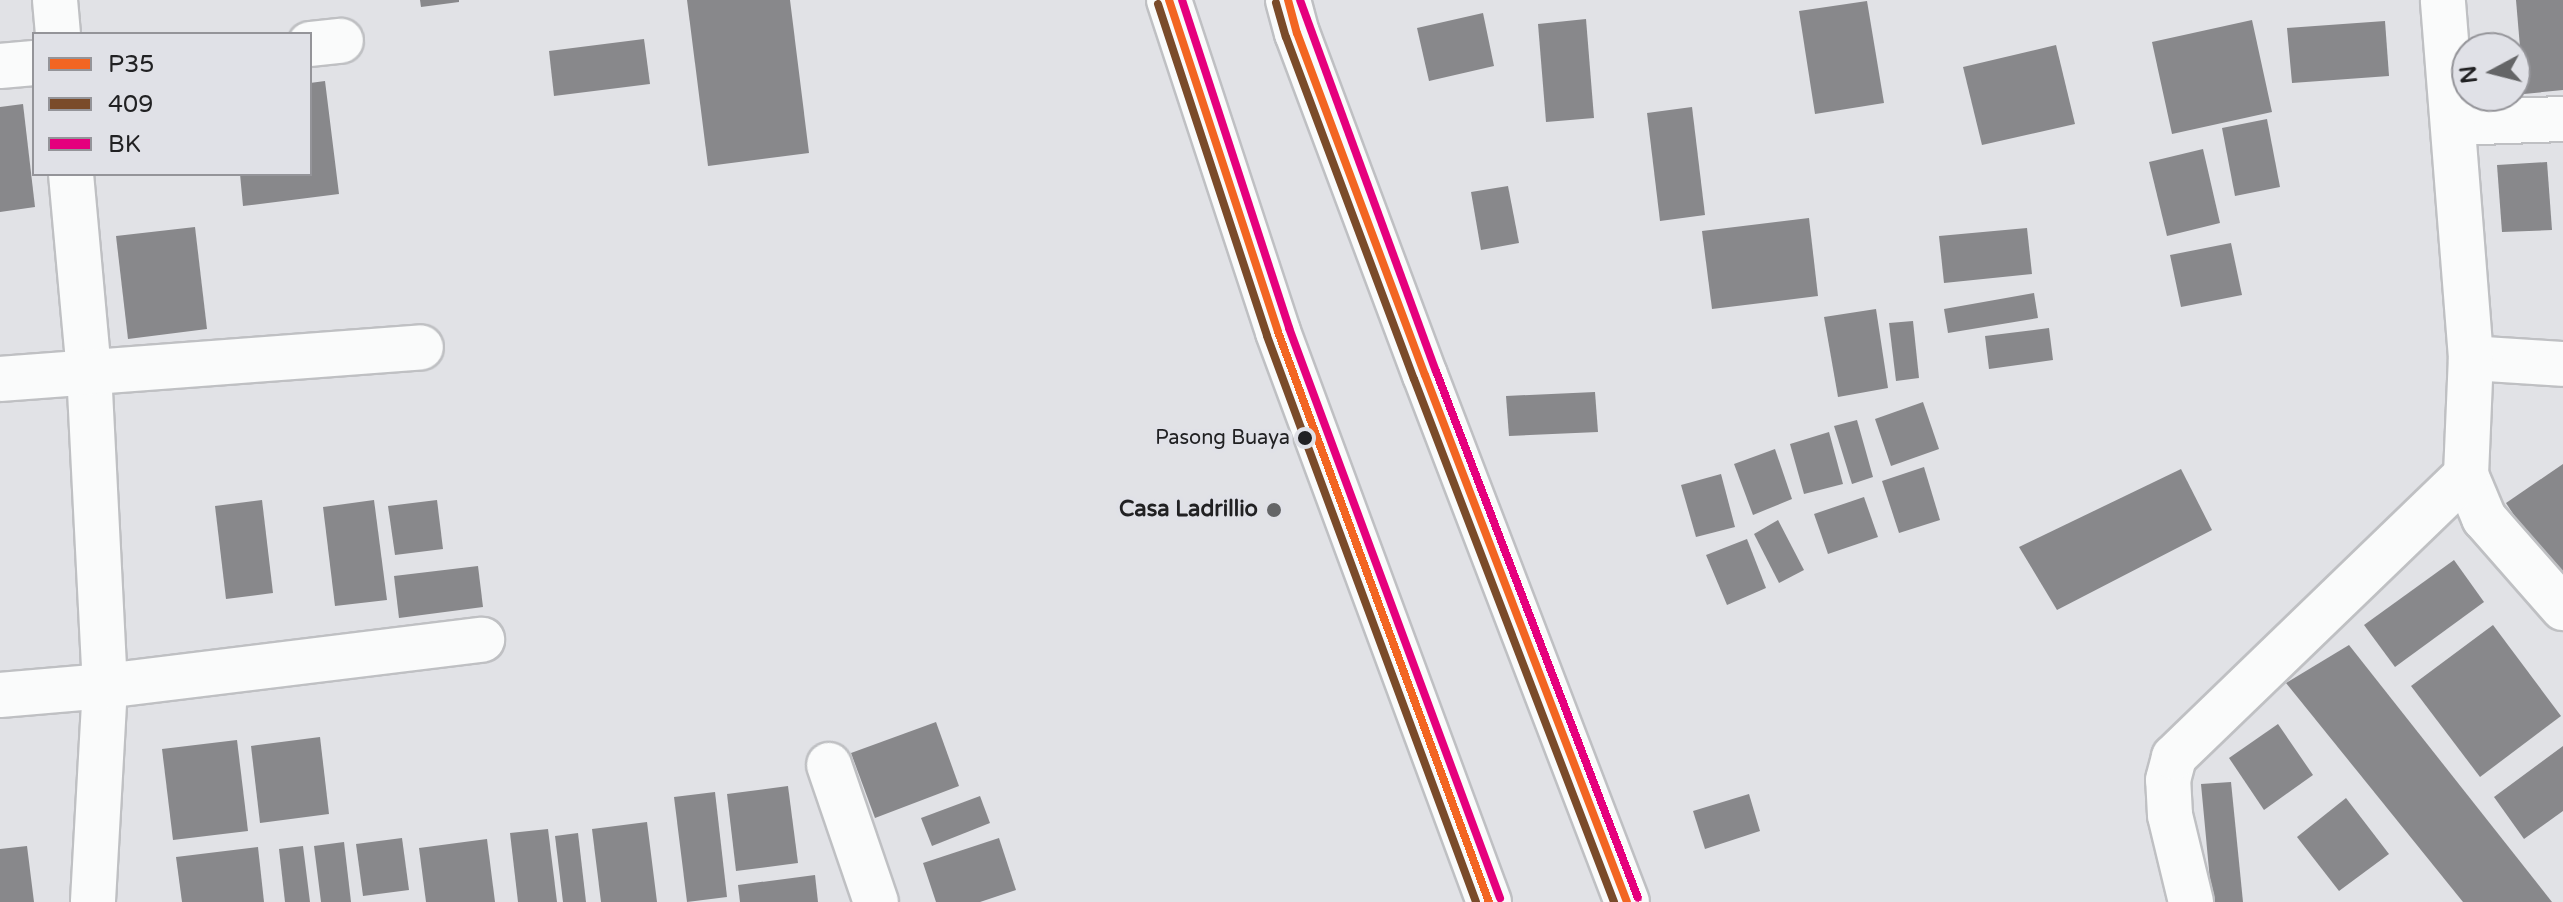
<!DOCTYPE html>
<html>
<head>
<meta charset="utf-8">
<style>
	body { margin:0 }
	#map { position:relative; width:2563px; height:902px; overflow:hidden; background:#e1e2e6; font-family:"Varela Round",sans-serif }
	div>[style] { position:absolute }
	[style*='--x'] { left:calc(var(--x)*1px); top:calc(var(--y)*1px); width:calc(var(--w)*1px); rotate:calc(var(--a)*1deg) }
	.building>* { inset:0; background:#88888b }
	.roads { filter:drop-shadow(2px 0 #bfc0c3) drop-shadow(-2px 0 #bfc0c3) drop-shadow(0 2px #bfc0c3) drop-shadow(0 -2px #bfc0c3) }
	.minor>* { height:44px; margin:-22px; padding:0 22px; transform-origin:22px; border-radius:22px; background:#fafbfb }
	.primary>* { height:44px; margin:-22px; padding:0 22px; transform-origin:22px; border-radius:22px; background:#fafbfb }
	.bus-1>* { height:8px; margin:-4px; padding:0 4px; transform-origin:4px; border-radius:4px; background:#f26522 }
	.bus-2>* { height:8px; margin:-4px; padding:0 4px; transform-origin:4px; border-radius:4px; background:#7a4b2a }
	.bus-3>* { height:8px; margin:-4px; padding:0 4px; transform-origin:4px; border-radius:4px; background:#e5007d }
	.dots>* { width:22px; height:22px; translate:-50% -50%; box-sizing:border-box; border:4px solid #e0e1e7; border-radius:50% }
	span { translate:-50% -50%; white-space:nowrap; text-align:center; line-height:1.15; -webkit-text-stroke:8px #e0e1e7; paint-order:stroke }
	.bus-label { font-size:20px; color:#212123 }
	.right { translate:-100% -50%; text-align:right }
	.poi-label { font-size:22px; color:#212123; font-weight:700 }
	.legend { position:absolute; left:32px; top:32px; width:280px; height:144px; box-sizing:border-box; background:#e0e1e7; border:2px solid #949499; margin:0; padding:10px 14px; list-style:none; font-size:24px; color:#212123 }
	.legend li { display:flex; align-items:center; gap:16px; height:40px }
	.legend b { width:40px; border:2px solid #949499 }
	.north { position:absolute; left:2451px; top:32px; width:80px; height:80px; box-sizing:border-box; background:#e0e1e7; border:2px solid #949499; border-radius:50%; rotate:263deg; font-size:22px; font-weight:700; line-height:32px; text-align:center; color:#212123 }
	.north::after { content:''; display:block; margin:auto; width:28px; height:36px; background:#646567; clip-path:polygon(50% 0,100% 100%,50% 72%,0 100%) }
</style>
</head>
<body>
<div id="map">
	<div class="building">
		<div style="clip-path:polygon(420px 0,459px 0,459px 2px,421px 7px)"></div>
		<div style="clip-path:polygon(687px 0,790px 0,809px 153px,708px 166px)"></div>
		<div style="clip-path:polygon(2516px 0,2563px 0,2563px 90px,2524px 94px)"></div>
		<div style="clip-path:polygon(1867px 1px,1884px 103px,1815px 114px,1799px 11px)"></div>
		<div style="clip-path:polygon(1483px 13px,1494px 66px,1429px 81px,1417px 28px)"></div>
		<div style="clip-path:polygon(1586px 19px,1594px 118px,1546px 122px,1538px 24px)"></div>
		<div style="clip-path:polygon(2252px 20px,2272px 112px,2172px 134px,2152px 42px)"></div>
		<div style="clip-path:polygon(2385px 21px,2389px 76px,2292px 83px,2287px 28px)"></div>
		<div style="clip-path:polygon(644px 39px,650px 84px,554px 96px,549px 51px)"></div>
		<div style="clip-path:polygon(2056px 45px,2075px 124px,1982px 145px,1963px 67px)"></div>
		<div style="clip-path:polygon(325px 81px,339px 194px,243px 206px,240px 174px,310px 174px,310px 83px)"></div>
		<div style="clip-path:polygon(23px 104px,35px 207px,0 212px,0 107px)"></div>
		<div style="clip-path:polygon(1692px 107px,1705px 215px,1660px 221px,1647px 113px)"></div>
		<div style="clip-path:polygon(2267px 119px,2280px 187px,2235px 196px,2222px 128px)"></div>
		<div style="clip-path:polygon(2203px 149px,2220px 223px,2167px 236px,2149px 162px)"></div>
		<div style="clip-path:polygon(2547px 162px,2552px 230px,2502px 232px,2497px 165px)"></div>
		<div style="clip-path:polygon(1508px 186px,1519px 243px,1481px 250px,1471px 192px)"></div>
		<div style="clip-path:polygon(1809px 218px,1818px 296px,1712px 309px,1702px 231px)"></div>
		<div style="clip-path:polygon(195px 227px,207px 329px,128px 339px,116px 236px)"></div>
		<div style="clip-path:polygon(2027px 228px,2032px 274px,1944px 283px,1939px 236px)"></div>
		<div style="clip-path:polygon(2231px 243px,2242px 295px,2181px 307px,2170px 255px)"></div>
		<div style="clip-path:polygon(2034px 293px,2038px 318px,1948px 333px,1944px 309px)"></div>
		<div style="clip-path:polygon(1876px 309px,1888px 388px,1838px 397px,1824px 317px)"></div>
		<div style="clip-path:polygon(1913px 321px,1919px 378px,1896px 381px,1889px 323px)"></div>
		<div style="clip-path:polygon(2049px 328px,2053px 360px,1989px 369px,1985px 336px)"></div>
		<div style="clip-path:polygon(1595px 392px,1598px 432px,1509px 436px,1506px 396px)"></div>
		<div style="clip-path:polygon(1923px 402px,1939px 449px,1891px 466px,1875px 419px)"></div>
		<div style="clip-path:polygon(1857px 420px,1873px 477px,1852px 484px,1834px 426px)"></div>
		<div style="clip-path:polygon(1829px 432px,1843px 484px,1804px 494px,1790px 444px)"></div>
		<div style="clip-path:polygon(1775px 449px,1792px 499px,1753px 515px,1734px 464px)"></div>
		<div style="clip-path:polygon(2563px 464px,2563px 582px,2559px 584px,2506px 503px)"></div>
		<div style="clip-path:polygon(1924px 467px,1940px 520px,1899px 533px,1882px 481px)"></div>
		<div style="clip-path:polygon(2181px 469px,2212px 530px,2057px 610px,2019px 547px)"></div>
		<div style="clip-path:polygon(1721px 474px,1735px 527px,1696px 537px,1681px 485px)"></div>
		<div style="clip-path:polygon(1864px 497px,1878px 537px,1828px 554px,1814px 514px)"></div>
		<div style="clip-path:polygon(262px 500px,273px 593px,226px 599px,215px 506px)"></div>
		<div style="clip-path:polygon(374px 500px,387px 600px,335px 606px,323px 507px)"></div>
		<div style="clip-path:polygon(437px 500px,443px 549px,395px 555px,388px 506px)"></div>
		<div style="clip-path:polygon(1778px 520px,1804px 570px,1779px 583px,1754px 534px)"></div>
		<div style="clip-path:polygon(1747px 539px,1766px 588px,1727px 605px,1706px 555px)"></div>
		<div style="clip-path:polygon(2454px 560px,2484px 602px,2395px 667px,2364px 625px)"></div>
		<div style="clip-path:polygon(478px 566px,483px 607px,399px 618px,394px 576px)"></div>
		<div style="clip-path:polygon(2493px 625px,2561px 716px,2480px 777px,2411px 686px)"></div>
		<div style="clip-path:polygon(2349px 645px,2552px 902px,2463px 902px,2286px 683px)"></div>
		<div style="clip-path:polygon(936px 722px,959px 786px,875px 818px,851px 753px)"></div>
		<div style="clip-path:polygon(2278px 724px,2313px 775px,2264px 810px,2229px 758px)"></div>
		<div style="clip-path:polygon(320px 737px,329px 814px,260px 823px,251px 746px)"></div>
		<div style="clip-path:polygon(237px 740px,248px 831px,173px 840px,162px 749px)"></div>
		<div style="clip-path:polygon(2563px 746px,2563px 811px,2524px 839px,2494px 797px)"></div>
		<div style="clip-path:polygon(2231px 782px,2243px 902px,2212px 902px,2201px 784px)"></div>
		<div style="clip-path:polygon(788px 786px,798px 863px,736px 871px,727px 794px)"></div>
		<div style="clip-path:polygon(715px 792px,727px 897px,687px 902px,674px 797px)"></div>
		<div style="clip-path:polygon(1749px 794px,1760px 831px,1705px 849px,1693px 811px)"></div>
		<div style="clip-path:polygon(980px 796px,990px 823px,932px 846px,921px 818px)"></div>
		<div style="clip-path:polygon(2346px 798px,2389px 854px,2339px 891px,2297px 837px)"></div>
		<div style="clip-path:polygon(647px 822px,657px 902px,601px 902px,592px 829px)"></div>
		<div style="clip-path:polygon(548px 829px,557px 902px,518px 902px,510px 833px)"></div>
		<div style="clip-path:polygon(578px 833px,586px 902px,563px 902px,555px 836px)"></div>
		<div style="clip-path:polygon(402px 838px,409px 890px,363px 896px,356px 844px)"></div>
		<div style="clip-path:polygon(999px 838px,1016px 890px,980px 902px,936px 902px,923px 863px)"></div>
		<div style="clip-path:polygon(487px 839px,495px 902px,426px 902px,419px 848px)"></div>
		<div style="clip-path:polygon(344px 842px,351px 902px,321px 902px,314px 846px)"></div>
		<div style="clip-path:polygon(27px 846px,34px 902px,0 902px,0 849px)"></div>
		<div style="clip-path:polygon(303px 846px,310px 902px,285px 902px,279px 849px)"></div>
		<div style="clip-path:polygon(258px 847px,264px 902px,182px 902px,176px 857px)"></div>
		<div style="clip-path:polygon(815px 875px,818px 902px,740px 902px,738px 885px)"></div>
	</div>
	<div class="roads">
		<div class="minor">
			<div style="--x:55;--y:0;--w:34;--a:85"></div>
			<div style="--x:310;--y:44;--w:31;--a:-6"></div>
			<div style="--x:0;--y:66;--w:34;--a:-5"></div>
			<div style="--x:2453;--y:123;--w:110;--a:-2.1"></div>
			<div style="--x:71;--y:174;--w:198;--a:84.8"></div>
			<div style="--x:89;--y:371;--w:315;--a:87.1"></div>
			<div style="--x:105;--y:686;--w:216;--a:93.2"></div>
			<div style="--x:2471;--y:358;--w:92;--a:3.7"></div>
			<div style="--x:0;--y:379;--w:422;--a:-4.3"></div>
			<div style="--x:2466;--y:475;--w:47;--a:67.3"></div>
			<div style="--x:2484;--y:518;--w:120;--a:48.7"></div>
			<div style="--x:0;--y:695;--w:105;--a:-4.9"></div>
			<div style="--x:105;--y:686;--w:380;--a:-7"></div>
			<div style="--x:829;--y:765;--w:145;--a:71.1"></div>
			<div style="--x:2191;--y:902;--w:89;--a:-103.6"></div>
			<div style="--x:2170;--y:815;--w:35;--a:-93"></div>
			<div style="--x:2168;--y:780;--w:24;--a:-75"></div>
			<div style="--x:2174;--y:757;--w:406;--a:-44"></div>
			<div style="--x:2466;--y:475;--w:117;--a:-87.6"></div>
			<div style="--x:2471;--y:358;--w:359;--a:-94.5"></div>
		</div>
		<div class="primary">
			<div style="--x:1169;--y:0;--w:349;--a:71.8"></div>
			<div style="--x:1278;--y:332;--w:608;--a:69.69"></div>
			<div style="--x:1288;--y:0;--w:34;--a:75"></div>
			<div style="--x:1297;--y:33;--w:365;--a:69.5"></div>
			<div style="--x:1425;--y:375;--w:564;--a:69.03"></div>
		</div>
	</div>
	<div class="bus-1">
		<div style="--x:1169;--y:0;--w:349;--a:71.8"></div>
		<div style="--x:1278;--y:332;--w:608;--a:69.69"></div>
		<div style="--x:1288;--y:0;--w:34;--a:75"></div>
		<div style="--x:1297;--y:33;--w:365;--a:69.5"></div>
		<div style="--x:1425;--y:375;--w:564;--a:69.03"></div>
	</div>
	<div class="bus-2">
		<div style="--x:1276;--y:3;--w:35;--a:74"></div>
		<div style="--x:1286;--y:37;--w:365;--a:69.5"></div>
		<div style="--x:1414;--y:379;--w:560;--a:69.07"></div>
		<div style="--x:1158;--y:4;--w:349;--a:71.8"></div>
		<div style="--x:1267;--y:336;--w:603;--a:69.73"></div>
	</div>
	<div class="bus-3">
		<div style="--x:1182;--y:0;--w:345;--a:71.9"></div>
		<div style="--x:1289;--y:328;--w:608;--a:69.69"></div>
		<div style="--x:1300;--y:0;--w:395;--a:69.9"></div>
		<div style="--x:1436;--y:371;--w:564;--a:69.03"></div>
	</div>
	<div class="dots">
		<div style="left:1305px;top:438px;background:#212123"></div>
		<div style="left:1274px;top:510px;background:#646567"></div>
	</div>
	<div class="bus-label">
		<span class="right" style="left:1290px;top:438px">Pasong Buaya</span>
	</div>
	<div class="poi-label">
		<span class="right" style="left:1258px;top:510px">Casa Ladrillio</span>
	</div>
	<ul class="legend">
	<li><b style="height:10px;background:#f26522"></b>P35</li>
	<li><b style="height:10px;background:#7a4b2a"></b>409</li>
	<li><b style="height:10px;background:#e5007d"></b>BK</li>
	</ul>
	<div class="north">N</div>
</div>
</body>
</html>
